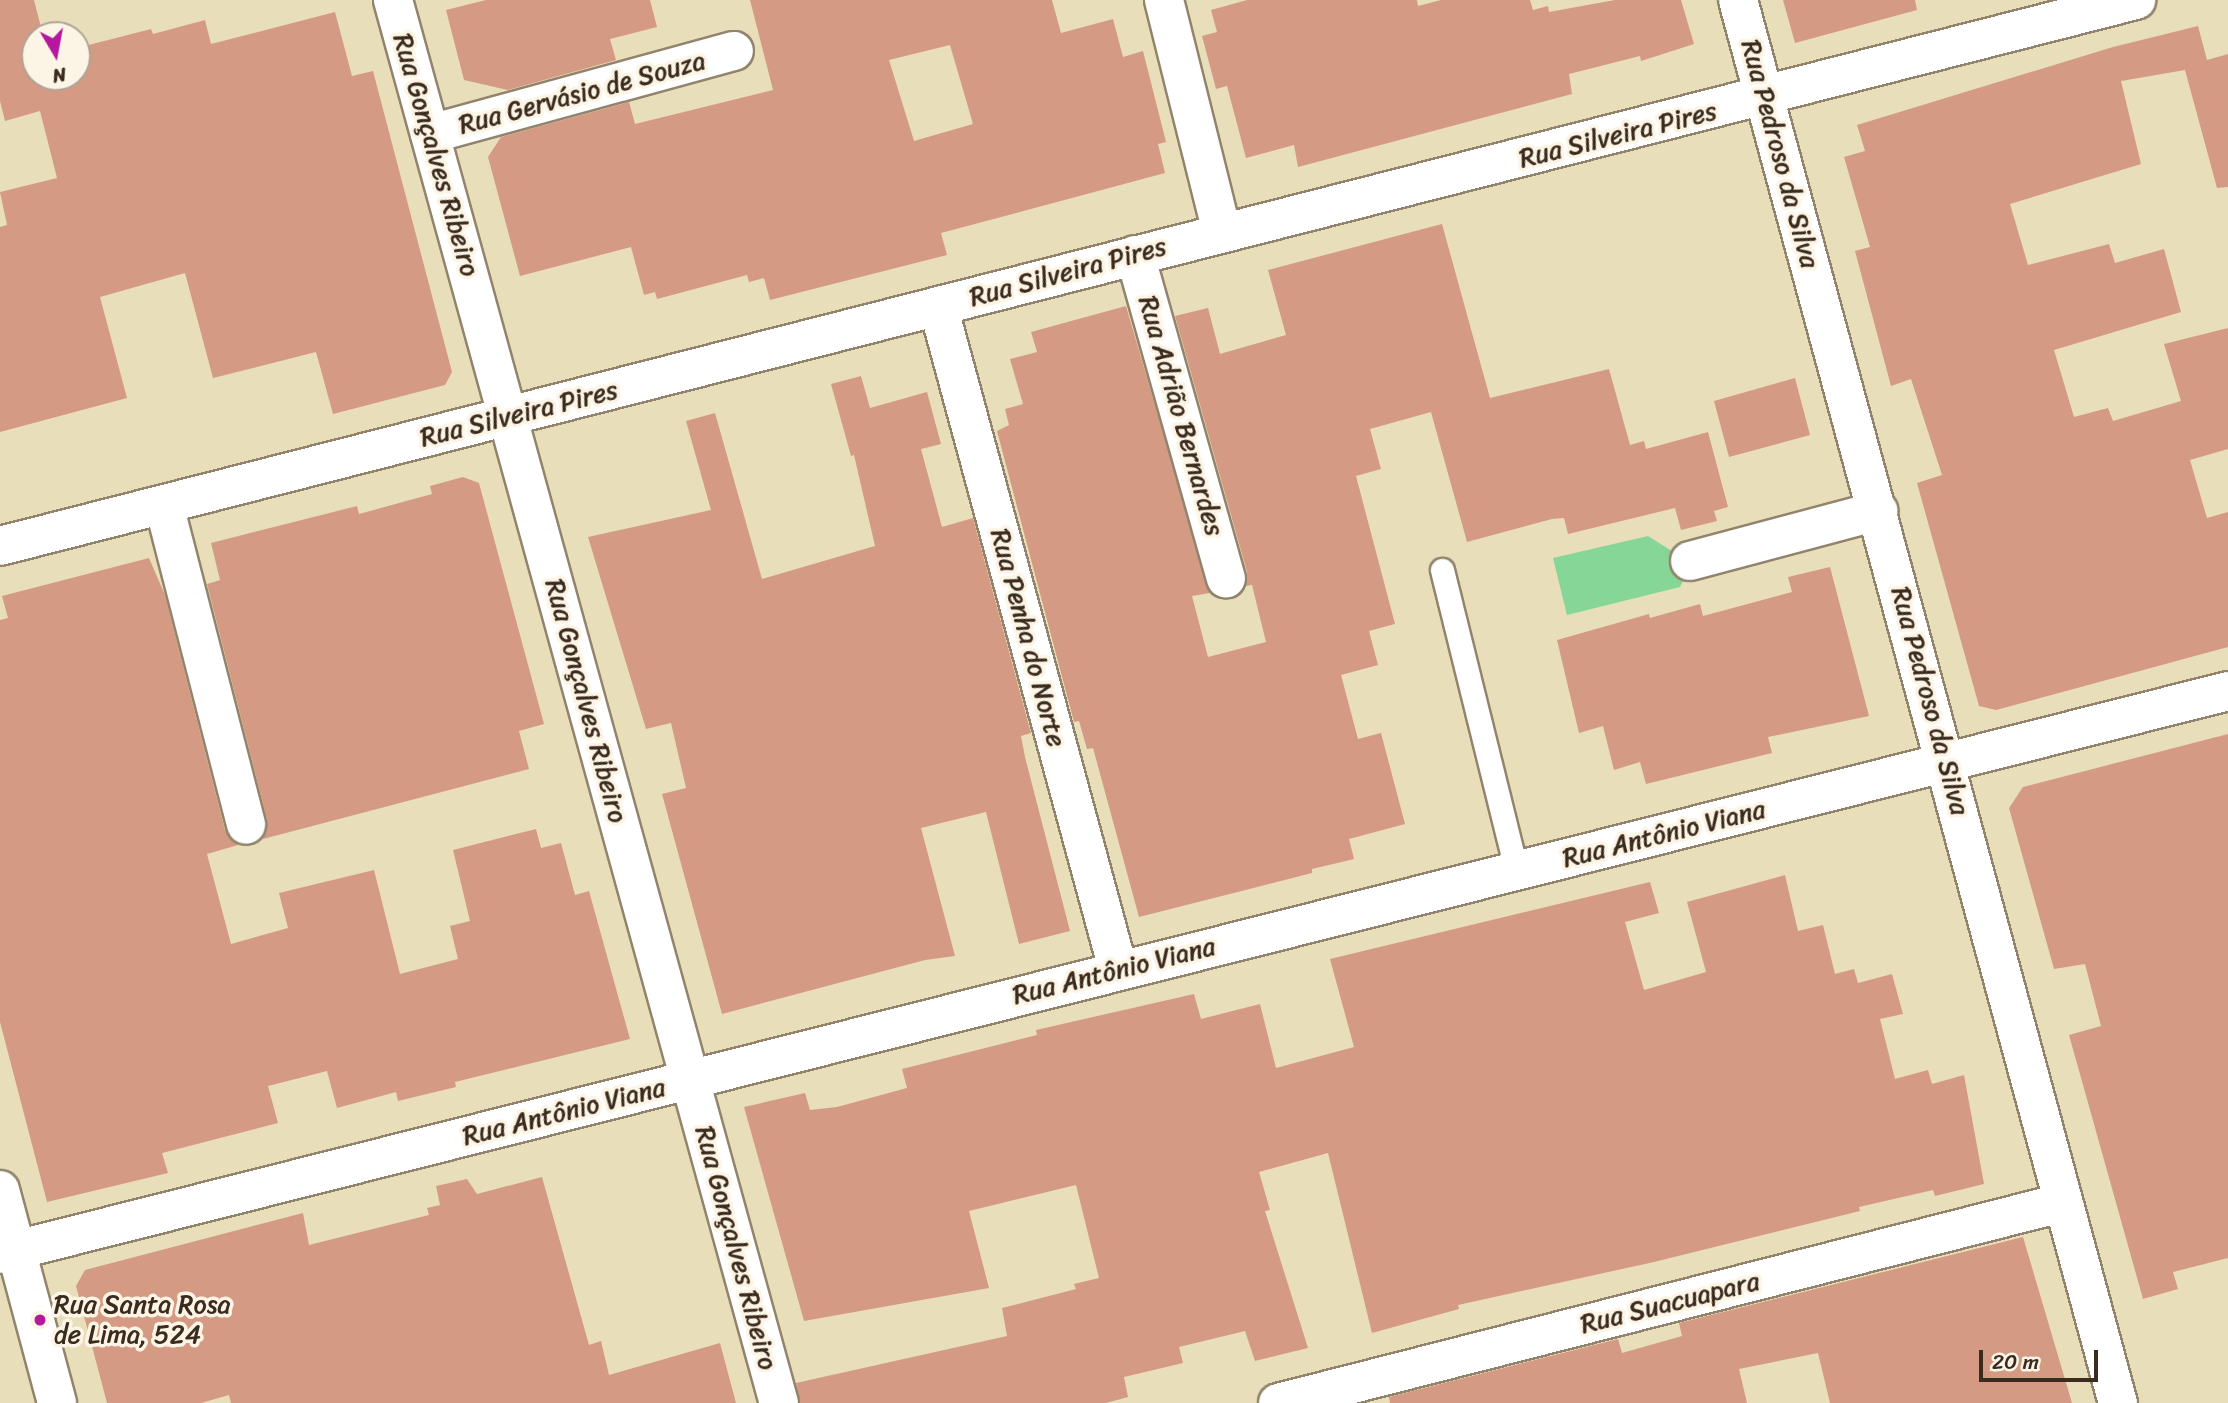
<!DOCTYPE html>
<html>
<head>
<meta charset="utf-8">
<style>
	body { margin:0 }
	#map { position:relative; width:2228px; height:1403px; overflow:hidden; background:#e9deba; font-family:Sriracha,sans-serif }
	div>[style] { position:absolute }
	[style*='--x'] { left:calc(var(--x)*1px); top:calc(var(--y)*1px); width:calc(var(--w)*1px); rotate:calc(var(--a)*1deg) }
	.green>* { inset:0; background:#85d697 }
	.building>* { inset:0; background:#d49a84 }
	.roads { filter:drop-shadow(2px 0 #92846c) drop-shadow(-2px 0 #92846c) drop-shadow(0 2px #92846c) drop-shadow(0 -2px #92846c) }
	.lane>* { height:23px; margin:-11.5px; padding:0 11.5px; transform-origin:11.5px; border-radius:11.5px; background:#fff }
	.street>* { height:38px; margin:-19px; padding:0 19px; transform-origin:19px; border-radius:19px; background:#fff }
	.secondary>* { height:38px; margin:-19px; padding:0 19px; transform-origin:19px; border-radius:19px; background:#fff }
	.dots>* { width:19px; height:19px; translate:-50% -50%; box-sizing:border-box; border:4px solid #fcf5e5; border-radius:50% }
	span { translate:-50% -50%; white-space:nowrap; text-align:center; line-height:1.15; -webkit-text-stroke:7px #fcf5e5; paint-order:stroke }
	.street-label { font-size:26px; color:#3b2a1e }
	.poi-label { font-size:26px; color:#3b2a1e }
	.left { translate:0 -50%; text-align:left }
	.north { position:absolute; left:21px; top:21px; width:70px; height:70px; box-sizing:border-box; background:#fcf5e5; border:2px solid #afa495; border-radius:50%; rotate:170deg; font-size:19px; font-weight:700; line-height:28px; text-align:center; color:#3b2a1e }
	.north::after { content:''; display:block; margin:auto; width:24px; height:32px; background:#b5179e; clip-path:polygon(50% 0,100% 100%,50% 72%,0 100%) }
	.scale { position:absolute; left:1979px; top:1350px; width:119px; height:32px; box-sizing:border-box; border:4px solid #3b2a1e; border-top:0; padding-left:9px; font-size:21px; line-height:24px; white-space:nowrap; color:#3b2a1e; -webkit-text-stroke:5px #fcf5e5; paint-order:stroke }
</style>
</head>
<body>
<div id="map">
	<div class="green">
		<div style="clip-path:polygon(1648px 536px,1675px 553px,1685px 577px,1680px 587px,1567px 615px,1553px 558px)"></div>
	</div>
	<div class="building">
		<div style="clip-path:polygon(0 0,34px 0,43px 35px,35px 35px,35px 77px,77px 77px,77px 48px,151px 29px,153px 34px,205px 20px,211px 44px,335px 12px,352px 76px,373px 71px,452px 372px,445px 385px,333px 414px,316px 352px,213px 378px,185px 273px,100px 297px,127px 398px,0 432px,0 227px,7px 225px,0 192px,57px 178px,40px 111px,5px 121px,0 101px)"></div>
		<div style="clip-path:polygon(486px 0,650px 0,657px 27px,610px 39px,616px 60px,508px 90px,464px 80px,446px 10px)"></div>
		<div style="clip-path:polygon(evenodd,750px 0,1052px 0,1061px 33px,1113px 19px,1123px 57px,1143px 51px,1166px 142px,1158px 144px,1165px 173px,941px 233px,947px 255px,770px 300px,764px 278px,749px 282px,747px 275px,657px 299px,655px 292px,644px 295px,631px 247px,520px 276px,488px 157px,501px 137px,629px 102px,635px 124px,773px 90px,750px 0,950px 45px,973px 124px,914px 141px,889px 60px,950px 45px)"></div>
		<div style="clip-path:polygon(1247px 0,1417px 0,1418px 6px,1441px 0,1530px 0,1533px 10px,1548px 6px,1549px 12px,1615px 0,1681px 0,1694px 44px,1641px 61px,1640px 56px,1569px 74px,1572px 94px,1298px 167px,1294px 145px,1246px 158px,1227px 86px,1216px 89px,1202px 36px,1217px 32px,1211px 10px)"></div>
		<div style="clip-path:polygon(1783px 0,1915px 0,1917px 10px,1795px 43px)"></div>
		<div style="clip-path:polygon(2198px 26px,2207px 60px,2228px 54px,2228px 187px,2217px 188px,2185px 70px,2121px 81px,2141px 164px,2010px 204px,2028px 265px,2109px 244px,2115px 263px,2164px 249px,2181px 312px,2054px 350px,2074px 417px,2108px 408px,2113px 421px,2181px 401px,2164px 344px,2228px 328px,2228px 449px,2190px 460px,2207px 518px,2228px 512px,2228px 647px,1996px 710px,1979px 706px,1917px 483px,1942px 475px,1911px 379px,1891px 386px,1855px 251px,1870px 247px,1844px 157px,1865px 151px,1857px 125px,2113px 47px)"></div>
		<div style="clip-path:polygon(1442px 224px,1490px 398px,1609px 369px,1630px 445px,1644px 441px,1646px 449px,1708px 432px,1728px 507px,1714px 511px,1717px 521px,1681px 530px,1675px 508px,1568px 534px,1564px 518px,1552px 519px,1467px 542px,1431px 412px,1370px 429px,1381px 469px,1356px 476px,1395px 624px,1369px 631px,1378px 665px,1341px 675px,1358px 739px,1381px 733px,1405px 824px,1349px 839px,1354px 859px,1312px 869px,1312px 873px,1139px 917px,1093px 748px,1087px 749px,1079px 721px,1074px 722px,997px 431px,1009px 425px,1005px 409px,1023px 404px,1010px 359px,1037px 352px,1031px 332px,1126px 306px,1210px 593px,1192px 596px,1208px 657px,1266px 642px,1252px 585px,1246px 586px,1247px 572px,1175px 316px,1208px 308px,1220px 354px,1286px 335px,1268px 270px)"></div>
		<div style="clip-path:polygon(861px 376px,870px 408px,927px 392px,941px 444px,921px 449px,942px 527px,973px 518px,1031px 733px,1021px 736px,1025px 757px,1070px 931px,1019px 944px,986px 812px,921px 828px,955px 956px,925px 960px,722px 1014px,662px 794px,686px 788px,671px 723px,646px 729px,588px 537px,711px 510px,686px 421px,715px 413px,762px 579px,875px 546px,854px 455px,851px 456px,831px 384px)"></div>
		<div style="clip-path:polygon(1795px 378px,1810px 435px,1729px 457px,1714px 401px)"></div>
		<div style="clip-path:polygon(463px 477px,479px 483px,544px 724px,519px 731px,529px 769px,263px 839px,267px 820px,207px 584px,220px 580px,211px 543px,357px 506px,359px 514px,432px 494px,430px 486px)"></div>
		<div style="clip-path:polygon(149px 558px,165px 595px,225px 830px,238px 845px,207px 854px,231px 944px,288px 928px,279px 893px,374px 870px,400px 974px,458px 959px,450px 926px,470px 921px,453px 850px,536px 829px,541px 848px,561px 843px,575px 895px,589px 891px,630px 1039px,455px 1082px,456px 1087px,398px 1101px,396px 1092px,337px 1108px,327px 1071px,268px 1086px,278px 1123px,162px 1153px,168px 1173px,47px 1202px,0 1022px,0 620px,8px 618px,2px 596px)"></div>
		<div style="clip-path:polygon(1830px 567px,1869px 716px,1768px 737px,1772px 753px,1646px 784px,1640px 762px,1614px 770px,1603px 726px,1579px 733px,1557px 640px,1649px 614px,1650px 618px,1700px 604px,1703px 616px,1792px 592px,1788px 577px)"></div>
		<div style="clip-path:polygon(2228px 734px,2228px 1258px,2173px 1272px,2178px 1289px,2143px 1299px,2069px 1035px,2101px 1026px,2085px 964px,2054px 969px,2009px 808px,2023px 787px)"></div>
		<div style="clip-path:polygon(1785px 875px,1798px 931px,1823px 925px,1835px 974px,1854px 969px,1858px 983px,1892px 974px,1903px 1014px,1880px 1019px,1895px 1079px,1928px 1070px,1932px 1084px,1964px 1075px,1984px 1184px,1935px 1196px,1933px 1190px,1859px 1207px,1860px 1211px,1654px 1262px,1458px 1305px,1459px 1309px,1372px 1333px,1328px 1153px,1259px 1172px,1270px 1210px,1265px 1211px,1308px 1348px,1255px 1361px,1245px 1331px,1179px 1347px,1183px 1363px,1124px 1377px,1128px 1397px,1106px 1403px,800px 1403px,796px 1383px,1007px 1336px,1002px 1308px,1076px 1289px,1074px 1284px,1099px 1278px,1076px 1185px,969px 1211px,989px 1288px,804px 1321px,744px 1107px,805px 1093px,810px 1110px,837px 1107px,907px 1088px,902px 1069px,1037px 1035px,1036px 1030px,1194px 994px,1201px 1019px,1260px 1004px,1276px 1068px,1354px 1047px,1330px 959px,1650px 882px,1659px 913px,1625px 922px,1644px 990px,1706px 972px,1687px 902px)"></div>
		<div style="clip-path:polygon(542px 1177px,589px 1345px,601px 1341px,609px 1375px,720px 1343px,736px 1403px,231px 1403px,229px 1395px,201px 1403px,107px 1403px,76px 1286px,85px 1270px,303px 1213px,309px 1245px,429px 1215px,427px 1208px,440px 1205px,436px 1186px,467px 1179px,477px 1194px)"></div>
		<div style="clip-path:polygon(2023px 1237px,2072px 1403px,1830px 1403px,1818px 1353px,1739px 1369px,1747px 1403px,1390px 1403px,1389px 1397px,1618px 1339px,1622px 1353px,1682px 1336px,1679px 1323px)"></div>
	</div>
	<div class="roads">
		<div class="lane">
			<div style="--x:1442;--y:570;--w:309;--a:76.1"></div>
		</div>
		<div class="street">
			<div style="--x:393;--y:0;--w:1455;--a:74.62"></div>
			<div style="--x:1164;--y:0;--w:239;--a:76"></div>
			<div style="--x:430;--y:134;--w:315;--a:-15.3"></div>
			<div style="--x:1135;--y:255;--w:336;--a:74.3"></div>
			<div style="--x:938;--y:306;--w:687;--a:74.81"></div>
			<div style="--x:164;--y:505;--w:330;--a:75.6"></div>
			<div style="--x:0;--y:546;--w:2205;--a:-14.34"></div>
			<div style="--x:1690;--y:561;--w:195;--a:-14.9"></div>
			<div style="--x:0;--y:1190;--w:220;--a:75"></div>
			<div style="--x:0;--y:1254;--w:2298;--a:-14.18"></div>
			<div style="--x:1278;--y:1403;--w:808;--a:-14.33"></div>
		</div>
		<div class="secondary">
			<div style="--x:1738;--y:0;--w:1454;--a:74.85"></div>
		</div>
	</div>
	<div class="dots">
		<div style="left:40px;top:1320px;background:#b5179e"></div>
	</div>
	<div class="street-label">
		<span style="left:582px;top:93px;rotate:-15deg">Rua Gervásio de Souza</span>
		<span style="left:1618px;top:135px;rotate:-14deg">Rua Silveira Pires</span>
		<span style="left:1780px;top:154px;rotate:75deg">Rua Pedroso da Silva</span>
		<span style="left:436px;top:155px;rotate:74deg">Rua Gonçalves Ribeiro</span>
		<span style="left:1068px;top:272px;rotate:-15deg">Rua Silveira Pires</span>
		<span style="left:519px;top:414px;rotate:-14deg">Rua Silveira Pires</span>
		<span style="left:1181px;top:416px;rotate:74deg">Rua Adrião Bernardes</span>
		<span style="left:1028px;top:638px;rotate:75deg">Rua Penha do Norte</span>
		<span style="left:586px;top:701px;rotate:75deg">Rua Gonçalves Ribeiro</span>
		<span style="left:1930px;top:701px;rotate:75deg">Rua Pedroso da Silva</span>
		<span style="left:1664px;top:834px;rotate:-14deg">Rua Antônio Viana</span>
		<span style="left:1114px;top:971px;rotate:-14deg">Rua Antônio Viana</span>
		<span style="left:564px;top:1112px;rotate:-14deg">Rua Antônio Viana</span>
		<span style="left:736px;top:1248px;rotate:75deg">Rua Gonçalves Ribeiro</span>
		<span style="left:1670px;top:1303px;rotate:-14deg">Rua Suacuapara</span>
	</div>
	<div class="poi-label">
		<span class="left" style="left:54px;top:1320px">Rua Santa Rosa<br>de Lima, 524</span>
	</div>
	<div class="north">N</div>
	<div class="scale">20 m</div>
</div>
</body>
</html>
